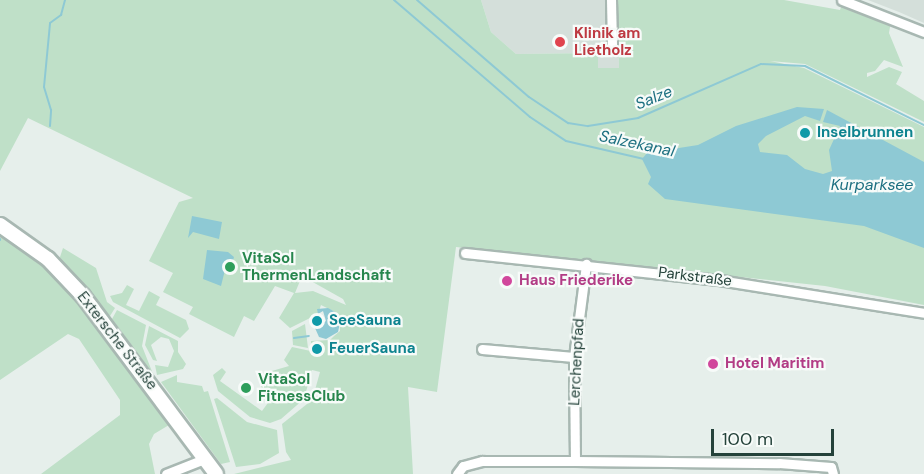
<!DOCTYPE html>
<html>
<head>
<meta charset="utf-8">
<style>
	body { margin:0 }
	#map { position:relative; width:924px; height:474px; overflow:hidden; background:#e6efeb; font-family:"DM Sans",sans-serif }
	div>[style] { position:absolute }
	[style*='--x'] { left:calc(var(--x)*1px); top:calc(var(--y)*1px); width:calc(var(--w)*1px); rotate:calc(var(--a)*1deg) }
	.built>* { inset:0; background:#d4dfda }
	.green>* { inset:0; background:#bfe0c8 }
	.water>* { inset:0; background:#8ec9d4 }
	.stream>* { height:2px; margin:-1px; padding:0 1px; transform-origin:1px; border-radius:1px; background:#8ec9d4 }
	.roads { filter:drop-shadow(2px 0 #a8b8b2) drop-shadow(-2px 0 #a8b8b2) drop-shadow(0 2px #a8b8b2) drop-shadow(0 -2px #a8b8b2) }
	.street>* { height:9px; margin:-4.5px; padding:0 4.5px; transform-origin:4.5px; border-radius:4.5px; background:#fff }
	.secondary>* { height:14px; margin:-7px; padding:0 7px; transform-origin:7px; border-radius:7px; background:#fff }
	.dots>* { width:16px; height:16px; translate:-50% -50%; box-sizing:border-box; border:3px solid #f7fbf9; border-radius:50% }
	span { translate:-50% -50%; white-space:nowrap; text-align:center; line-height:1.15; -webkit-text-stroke:4.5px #f7fbf9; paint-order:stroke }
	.health-label { font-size:15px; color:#be3a42; font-weight:700 }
	.left { translate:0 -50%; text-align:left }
	.culture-label { font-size:15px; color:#0d838f; font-weight:700 }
	.leisure-label { font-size:15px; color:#27864d; font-weight:700 }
	.street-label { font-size:15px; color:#24423a }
	.hotel-label { font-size:15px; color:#b23c85; font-weight:700 }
	.water-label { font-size:16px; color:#1c6f80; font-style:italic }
	.scale { position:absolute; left:711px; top:429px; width:123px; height:27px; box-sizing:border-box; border:3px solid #24423a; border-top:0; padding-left:8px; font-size:18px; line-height:21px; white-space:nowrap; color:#24423a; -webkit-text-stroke:4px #f7fbf9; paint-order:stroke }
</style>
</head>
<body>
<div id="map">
	<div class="built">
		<div style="clip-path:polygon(481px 0,617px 0,619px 68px,598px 68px,598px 53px,516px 54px,491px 32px)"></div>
		<div style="clip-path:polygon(868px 0,924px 0,924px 23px,899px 12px)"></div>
	</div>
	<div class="green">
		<div style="clip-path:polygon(evenodd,0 0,481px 0,491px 32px,516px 54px,598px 53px,598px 68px,619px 68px,617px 0,784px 0,840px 10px,842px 4px,891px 21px,889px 33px,903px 67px,884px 60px,875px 71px,867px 73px,867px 77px,889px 67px,902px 72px,896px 84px,924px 101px,924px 122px,805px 64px,770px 61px,804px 68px,924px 127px,924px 305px,825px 286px,456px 247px,437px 392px,408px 387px,413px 474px,234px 474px,291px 460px,286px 452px,282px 424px,327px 388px,315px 390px,320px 372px,312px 370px,304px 399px,281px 419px,270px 423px,250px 417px,218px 391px,213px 375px,222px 368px,226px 372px,220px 381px,262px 411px,273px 396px,261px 387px,265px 373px,289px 366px,284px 360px,292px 347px,320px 353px,321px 347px,311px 345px,311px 341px,330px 340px,334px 336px,340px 331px,339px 314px,321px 305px,318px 314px,290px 328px,279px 318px,294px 293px,275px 286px,254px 321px,244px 316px,234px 337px,189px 314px,193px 307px,163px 292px,173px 273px,149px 261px,179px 202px,193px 198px,28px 118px,0 171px,0 0,302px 276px,343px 299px,346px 305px,313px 291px,295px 293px,302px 276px)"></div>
		<div style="clip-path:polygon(0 230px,48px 267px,126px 357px,167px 415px,169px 425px,154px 434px,149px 444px,155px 474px,41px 474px,120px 415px,120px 400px,79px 339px,68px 334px,0 380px)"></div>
		<div style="clip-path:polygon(63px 248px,96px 268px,107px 302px,115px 308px,110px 316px,59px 260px)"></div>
		<div style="clip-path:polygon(127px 285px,134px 289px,126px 305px,139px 311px,149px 291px,160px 297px,156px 305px,186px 320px,189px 329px,180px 338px,113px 302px,110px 296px,122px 293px)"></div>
		<div style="clip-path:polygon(117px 310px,146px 325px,142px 346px,153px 374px,112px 319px)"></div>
		<div style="clip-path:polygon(305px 324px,308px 348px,293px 345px,292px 331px)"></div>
		<div style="clip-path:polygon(149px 326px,178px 341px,178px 352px,186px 364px,183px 369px,157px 375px,155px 365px,168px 367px,174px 351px,169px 339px,161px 337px,151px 345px,157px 361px,153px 360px,145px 345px)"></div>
		<div style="clip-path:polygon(177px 375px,177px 382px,202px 386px,204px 392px,208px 391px,230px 462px,221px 464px,161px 382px)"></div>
		<div style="clip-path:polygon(217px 398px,247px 422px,277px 430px,279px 453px,260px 464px,236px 467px,214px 399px)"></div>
	</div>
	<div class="water">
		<div style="clip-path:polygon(797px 107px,824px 109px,820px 121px,805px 116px,766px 136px,758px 144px,760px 152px,787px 155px,805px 169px,823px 174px,832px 171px,829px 150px,840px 126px,823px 122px,827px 110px,924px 162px,924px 248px,864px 226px,665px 199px,648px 184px,651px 177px,642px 159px,647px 153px,698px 145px,736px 126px)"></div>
		<div style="clip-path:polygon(192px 216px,222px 222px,219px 239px,193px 232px,188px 238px)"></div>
		<div style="clip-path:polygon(207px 250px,228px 252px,234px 257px,232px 264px,226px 266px,221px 286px,203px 279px)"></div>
		<div style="clip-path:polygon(328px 308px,337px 313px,340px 323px,338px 332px,326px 339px,319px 337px,315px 328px,326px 321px,323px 311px,318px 314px,317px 309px)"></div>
	</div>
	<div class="stream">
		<div style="--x:394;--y:0;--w:179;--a:40.7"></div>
		<div style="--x:530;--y:117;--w:43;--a:33.7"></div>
		<div style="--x:566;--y:141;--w:80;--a:13"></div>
		<div style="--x:417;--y:0;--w:148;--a:40.9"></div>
		<div style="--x:529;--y:97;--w:47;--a:33.7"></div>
		<div style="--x:568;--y:123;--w:20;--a:9"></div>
		<div style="--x:588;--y:126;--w:51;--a:-9.1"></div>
		<div style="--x:638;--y:118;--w:134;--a:-23.7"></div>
		<div style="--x:761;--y:64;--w:44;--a:2.6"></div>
		<div style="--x:805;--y:66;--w:133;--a:26.4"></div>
		<div style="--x:50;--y:126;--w:16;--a:-86"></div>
		<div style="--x:51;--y:110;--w:24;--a:-107"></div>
		<div style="--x:44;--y:87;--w:64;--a:-84.6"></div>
		<div style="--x:50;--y:23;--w:14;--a:-36"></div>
		<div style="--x:61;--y:15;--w:16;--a:-75"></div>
		<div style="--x:0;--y:240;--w:1;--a:-90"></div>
		<div style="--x:294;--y:338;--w:15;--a:-8"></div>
	</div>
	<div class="roads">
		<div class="street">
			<div style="--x:611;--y:0;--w:45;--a:88.7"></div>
			<div style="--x:842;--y:0;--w:88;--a:21.3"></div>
			<div style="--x:465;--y:253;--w:262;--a:6.1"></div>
			<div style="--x:725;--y:281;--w:202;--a:9.1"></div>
			<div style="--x:482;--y:349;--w:92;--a:5"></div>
			<div style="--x:575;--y:461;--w:104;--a:-90.6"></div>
			<div style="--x:574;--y:357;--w:94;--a:-82.6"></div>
			<div style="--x:166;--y:474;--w:41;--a:-21.5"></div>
			<div style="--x:457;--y:474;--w:10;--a:-53"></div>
			<div style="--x:463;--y:466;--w:20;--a:-15"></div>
			<div style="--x:482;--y:461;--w:93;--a:0"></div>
			<div style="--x:575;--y:461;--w:204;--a:0.6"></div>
			<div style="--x:779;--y:463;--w:52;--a:4.4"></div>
			<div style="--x:831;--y:467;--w:7;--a:74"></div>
		</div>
		<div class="secondary">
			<div style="--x:0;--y:225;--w:59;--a:35.3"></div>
			<div style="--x:48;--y:259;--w:51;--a:46.6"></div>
			<div style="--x:83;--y:296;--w:222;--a:53.2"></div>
		</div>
	</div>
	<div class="dots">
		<div style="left:560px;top:42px;background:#e0444e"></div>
		<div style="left:805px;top:133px;background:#0f9aa8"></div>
		<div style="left:230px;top:267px;background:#2e9e5b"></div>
		<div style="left:507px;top:281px;background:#d1479c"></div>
		<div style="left:317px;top:321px;background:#0f9aa8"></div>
		<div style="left:317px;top:349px;background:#0f9aa8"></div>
		<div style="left:713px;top:364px;background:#d1479c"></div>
		<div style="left:246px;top:388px;background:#2e9e5b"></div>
	</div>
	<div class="health-label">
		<span class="left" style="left:574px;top:42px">Klinik am<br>Lietholz</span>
	</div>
	<div class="culture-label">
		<span class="left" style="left:817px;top:133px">Inselbrunnen</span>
		<span class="left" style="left:329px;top:321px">SeeSauna</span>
		<span class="left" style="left:329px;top:349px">FeuerSauna</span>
	</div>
	<div class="leisure-label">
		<span class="left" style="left:242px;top:267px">VitaSol<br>ThermenLandschaft</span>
		<span class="left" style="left:258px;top:388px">VitaSol<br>FitnessClub</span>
	</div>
	<div class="street-label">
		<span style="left:695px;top:277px;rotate:7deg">Parkstraße</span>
		<span style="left:117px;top:341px;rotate:52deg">Extersche Straße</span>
		<span style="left:577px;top:362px;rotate:-87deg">Lerchenpfad</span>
	</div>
	<div class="hotel-label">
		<span class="left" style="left:519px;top:281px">Haus Friederike</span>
		<span class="left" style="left:725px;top:364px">Hotel Maritim</span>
	</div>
	<div class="water-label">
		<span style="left:654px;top:98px;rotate:-22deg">Salze</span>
		<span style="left:637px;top:144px;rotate:12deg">Salzekanal</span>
		<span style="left:872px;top:185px">Kurparksee</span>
	</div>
	<div class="scale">100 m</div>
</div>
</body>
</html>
